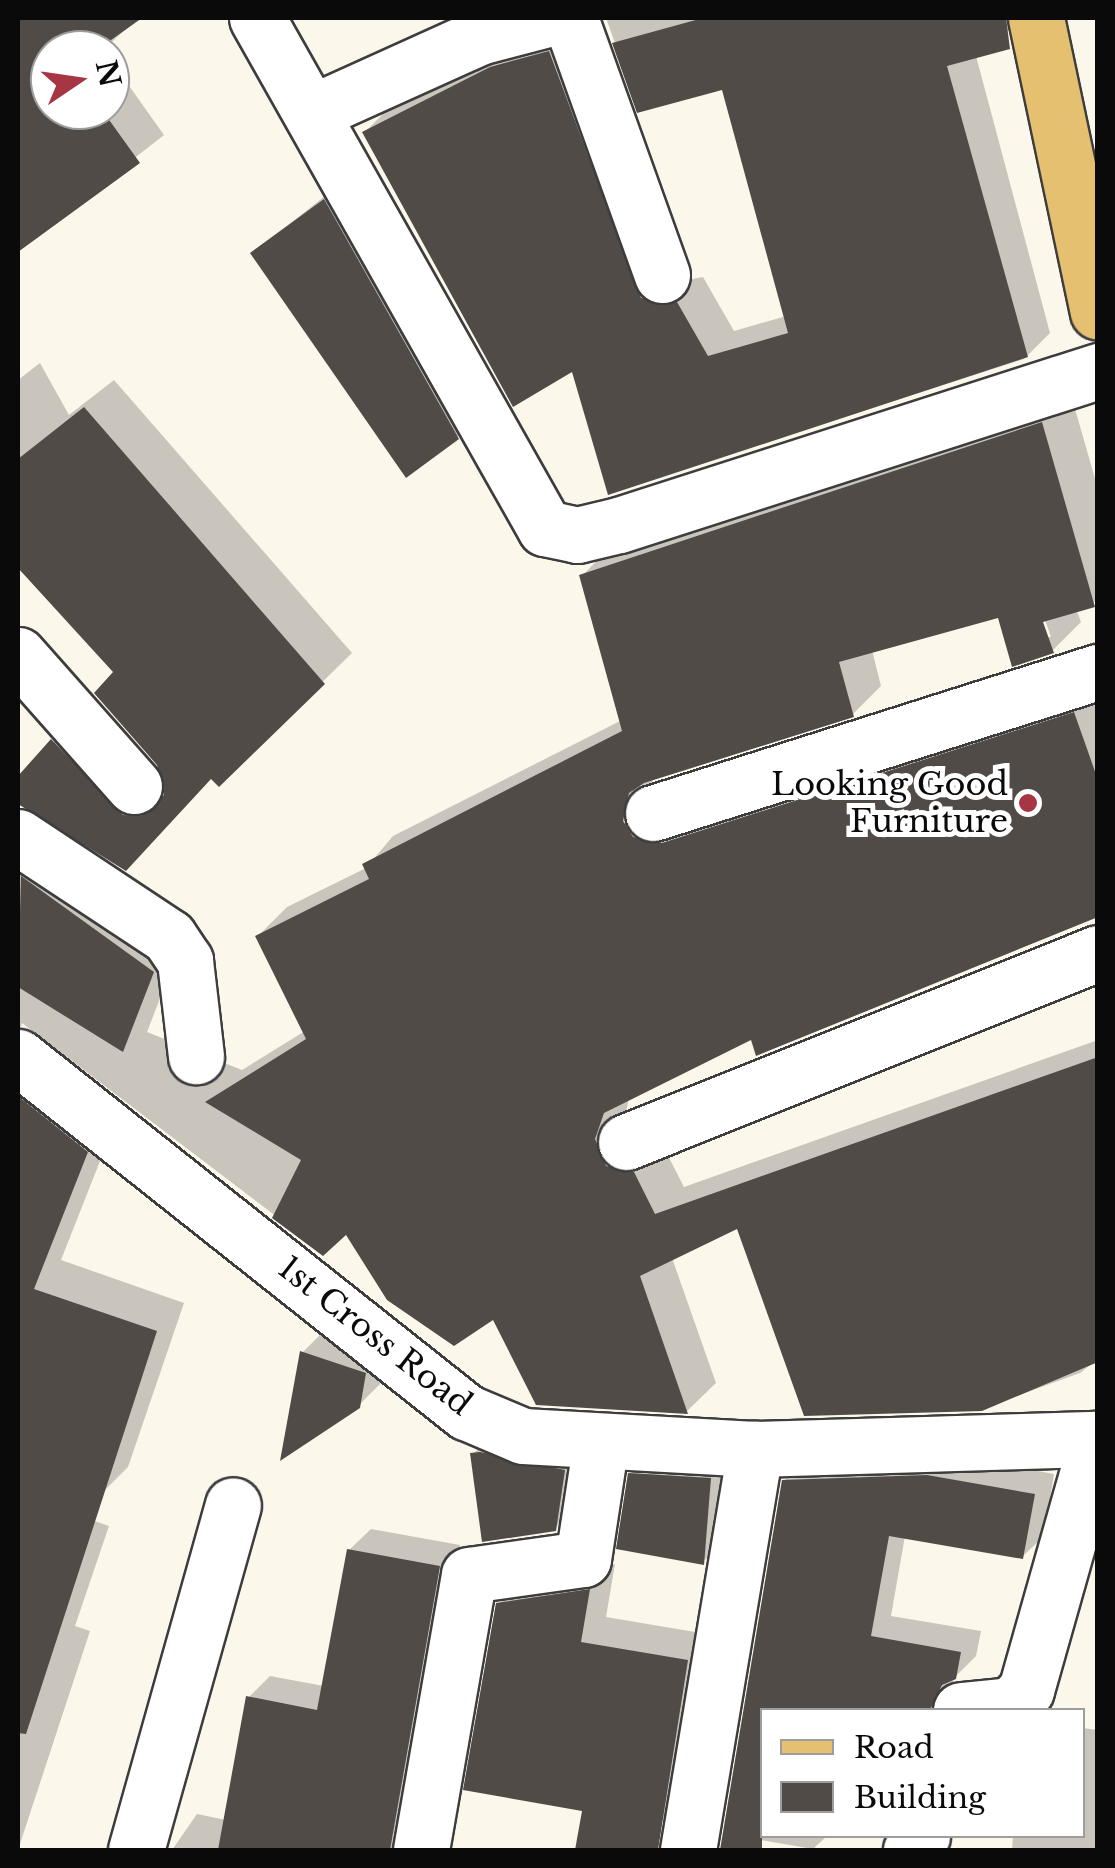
<!DOCTYPE html>
<html>
<head>
<meta charset="utf-8">
<style>
	body { margin:0 }
	#map { position:relative; width:1115px; height:1868px; overflow:hidden; background:#fcf7eb; font-family:"Libre Baskerville",serif }
	div>[style] { position:absolute }
	[style*='--x'] { left:calc(var(--x)*1px); top:calc(var(--y)*1px); width:calc(var(--w)*1px); rotate:calc(var(--a)*1deg) }
	.shadow>* { inset:0; background:#0003 }
	.building>* { inset:0; background:#514b48 }
	.roads { filter:drop-shadow(2px 0 #3d3d3d) drop-shadow(-2px 0 #3d3d3d) drop-shadow(0 2px #3d3d3d) drop-shadow(0 -2px #3d3d3d) }
	.minor>* { height:55px; margin:-27.5px; padding:0 27.5px; transform-origin:27.5px; border-radius:27.5px; background:#fff }
	.primary>* { height:55px; margin:-27.5px; padding:0 27.5px; transform-origin:27.5px; border-radius:27.5px; background:#e6c071 }
	.dots>* { width:28px; height:28px; translate:-50% -50%; box-sizing:border-box; border:5px solid #fff; border-radius:50% }
	span { translate:-50% -50%; white-space:nowrap; text-align:center; line-height:1.15; -webkit-text-stroke:10px #fff; paint-order:stroke }
	.poi-label { font-size:32px; color:#0a0a0a }
	.right { translate:-100% -50%; text-align:right }
	.street-label { font-size:32px; color:#0a0a0a }
	.frame { position:absolute; inset:0; border:20px solid #0a0a0a; pointer-events:none }
	.legend { position:absolute; left:760px; top:1708px; width:325px; height:130px; box-sizing:border-box; background:#fff; border:2px solid #9d9d9d; margin:0; padding:12px 18px; list-style:none; font-size:30px; color:#0a0a0a }
	.legend li { display:flex; align-items:center; gap:20px; height:50px }
	.legend b { width:50px; border:2px solid #9d9d9d }
	.north { position:absolute; left:30px; top:30px; width:100px; height:100px; box-sizing:border-box; background:#fff; border:2px solid #9d9d9d; border-radius:50%; rotate:77deg; font-size:28px; font-weight:700; line-height:40px; text-align:center; color:#0a0a0a }
	.north::after { content:''; display:block; margin:auto; width:35px; height:45px; background:#a73644; clip-path:polygon(50% 0,100% 100%,50% 72%,0 100%) }
</style>
</head>
<body>
<div id="map">
	<div class="shadow">
		<div style="clip-path:polygon(18px 18px,138px 18px,103px 50px,50px 50px,50px 110px,110px 110px,110px 59px,164px 135px,18px 249px)"></div>
		<div style="clip-path:polygon(606px 18px,1017px 18px,993px 51px,976px 56px,1050px 333px,1024px 359px,610px 492px,574px 368px,365px 132px,391px 106px,518px 41px,574px 27px,682px 281px,703px 277px,734px 331px,786px 316px,724px 87px,639px 110px)"></div>
		<div style="clip-path:polygon(345px 180px,479px 416px,457px 437px,253px 253px)"></div>
		<div style="clip-path:polygon(40px 363px,69px 415px,114px 380px,352px 653px,219px 783px,187px 759px,154px 839px,18px 804px,18px 780px,81px 713px,140px 779px,164px 787px,167px 778px,118px 717px,139px 696px,18px 565px,18px 380px)"></div>
		<div style="clip-path:polygon(evenodd,1071px 395px,1098px 489px,1098px 600px,1076px 609px,1081px 622px,1052px 651px,1000px 615px,872px 650px,881px 686px,853px 714px,653px 777px,651px 792px,1098px 687px,1098px 913px,753px 1036px,629px 1098px,624px 1123px,662px 1144px,684px 1187px,1098px 1040px,1098px 1359px,1080px 1373px,981px 1409px,738px 1225px,672px 1258px,716px 1383px,687px 1411px,538px 1403px,494px 1316px,346px 1232px,323px 1252px,22px 1023px,18px 1036px,18px 810px,182px 942px,147px 1032px,242px 1070px,305px 1031px,258px 936px,287px 907px,366px 868px,393px 836px,622px 720px,582px 576px,610px 547px,1071px 395px,1041px 609px,1051px 637px,1045px 637px,1041px 609px)"></div>
		<div style="clip-path:polygon(18px 1041px,115px 1123px,61px 1260px,184px 1303px,128px 1467px,99px 1496px,18px 1453px)"></div>
		<div style="clip-path:polygon(324px 1331px,386px 1352px,380px 1384px,358px 1406px,303px 1352px)"></div>
		<div style="clip-path:polygon(494px 1433px,585px 1449px,576px 1507px,554px 1529px,473px 1454px)"></div>
		<div style="clip-path:polygon(651px 1453px,731px 1457px,724px 1541px,703px 1562px,630px 1474px)"></div>
		<div style="clip-path:polygon(949px 1455px,1054px 1474px,1044px 1536px,1022px 1557px,905px 1536px,891px 1616px,981px 1631px,976px 1656px,953px 1679px,959px 1710px,762px 1710px,762px 1836px,827px 1836px,813px 1849px,725px 1834px,784px 1481px,805px 1459px)"></div>
		<div style="clip-path:polygon(54px 1507px,109px 1526px,75px 1626px,90px 1631px,18px 1850px,18px 1574px,33px 1528px)"></div>
		<div style="clip-path:polygon(371px 1529px,460px 1545px,406px 1850px,172px 1850px,197px 1814px,226px 1820px,249px 1697px,270px 1676px,324px 1686px,349px 1550px)"></div>
		<div style="clip-path:polygon(615px 1564px,606px 1617px,713px 1635px,686px 1796px,660px 1822px,498px 1604px,525px 1577px)"></div>
		<div style="clip-path:polygon(1082px 1728px,1098px 1730px,1098px 1850px,1012px 1850px,1013px 1836px,1082px 1836px)"></div>
	</div>
	<div class="building">
		<div style="clip-path:polygon(18px 18px,142px 18px,97px 50px,50px 50px,50px 110px,102px 110px,140px 163px,18px 252px)"></div>
		<div style="clip-path:polygon(703px 18px,1006px 18px,1010px 49px,947px 66px,1028px 357px,608px 495px,572px 372px,513px 407px,362px 132px,490px 67px,549px 51px,641px 298px,677px 302px,708px 356px,788px 333px,722px 90px,637px 113px,612px 43px)"></div>
		<div style="clip-path:polygon(324px 199px,459px 439px,406px 478px,250px 253px)"></div>
		<div style="clip-path:polygon(84px 407px,325px 684px,219px 787px,211px 779px,126px 871px,18px 804px,18px 776px,51px 739px,123px 815px,141px 816px,164px 795px,157px 765px,94px 693px,113px 672px,18px 568px,18px 459px)"></div>
		<div style="clip-path:polygon(1042px 422px,1095px 607px,1043px 622px,1054px 653px,1012px 667px,998px 618px,839px 662px,854px 717px,644px 783px,629px 793px,623px 821px,633px 837px,662px 843px,1074px 712px,1098px 780px,1098px 917px,756px 1056px,751px 1040px,604px 1113px,595px 1139px,606px 1166px,634px 1172px,655px 1214px,1098px 1057px,1098px 1362px,982px 1411px,804px 1416px,737px 1229px,640px 1276px,688px 1414px,536px 1405px,493px 1320px,454px 1346px,387px 1300px,346px 1235px,323px 1256px,272px 1218px,301px 1160px,205px 1102px,306px 1039px,255px 936px,369px 879px,362px 864px,622px 731px,579px 575px)"></div>
		<div style="clip-path:polygon(21px 876px,154px 972px,123px 1052px,18px 987px)"></div>
		<div style="clip-path:polygon(18px 1096px,88px 1152px,34px 1289px,157px 1331px,26px 1734px,18px 1733px)"></div>
		<div style="clip-path:polygon(300px 1351px,366px 1373px,360px 1408px,280px 1461px)"></div>
		<div style="clip-path:polygon(480px 1452px,565px 1470px,556px 1531px,482px 1542px,470px 1453px)"></div>
		<div style="clip-path:polygon(628px 1473px,711px 1478px,704px 1565px,616px 1549px)"></div>
		<div style="clip-path:polygon(927px 1475px,1035px 1494px,1023px 1559px,889px 1536px,871px 1636px,961px 1652px,956px 1679px,942px 1685px,930px 1710px,762px 1710px,762px 1850px,720px 1850px,782px 1480px)"></div>
		<div style="clip-path:polygon(347px 1549px,440px 1566px,390px 1850px,218px 1850px,246px 1696px,317px 1710px)"></div>
		<div style="clip-path:polygon(590px 1589px,581px 1642px,688px 1660px,658px 1850px,575px 1850px,582px 1811px,463px 1790px,496px 1603px)"></div>
	</div>
	<div class="roads">
		<div class="minor">
			<div style="--x:257;--y:18;--w:586;--a:60.55"></div>
			<div style="--x:545;--y:528;--w:33;--a:12"></div>
			<div style="--x:577;--y:535;--w:43;--a:-13.4"></div>
			<div style="--x:619;--y:525;--w:503;--a:-17.82"></div>
			<div style="--x:570;--y:18;--w:273;--a:70.3"></div>
			<div style="--x:313;--y:112;--w:182;--a:-24.3"></div>
			<div style="--x:479;--y:37;--w:74;--a:-14.8"></div>
			<div style="--x:18;--y:655;--w:175;--a:48.5"></div>
			<div style="--x:653;--y:813;--w:467;--a:-17.6"></div>
			<div style="--x:18;--y:837;--w:181;--a:33.5"></div>
			<div style="--x:169;--y:937;--w:29;--a:56"></div>
			<div style="--x:185;--y:961;--w:96;--a:83.4"></div>
			<div style="--x:18;--y:1057;--w:572;--a:38.39"></div>
			<div style="--x:466;--y:1412;--w:62;--a:22.8"></div>
			<div style="--x:523;--y:1436;--w:232;--a:3.2"></div>
			<div style="--x:755;--y:1449;--w:343;--a:-1.7"></div>
			<div style="--x:626;--y:1142;--w:508;--a:-21.82"></div>
			<div style="--x:961;--y:1710;--w:50;--a:-5.7"></div>
			<div style="--x:1011;--y:1705;--w:21;--a:-45"></div>
			<div style="--x:1026;--y:1690;--w:261;--a:-74.2"></div>
			<div style="--x:136;--y:1850;--w:358;--a:-74.3"></div>
			<div style="--x:421;--y:1850;--w:279;--a:-80.1"></div>
			<div style="--x:469;--y:1575;--w:115;--a:-8"></div>
			<div style="--x:583;--y:1559;--w:119;--a:-81.3"></div>
			<div style="--x:688;--y:1850;--w:407;--a:-80.5"></div>
			<div style="--x:911;--y:1850;--w:18;--a:-52"></div>
		</div>
		<div class="primary">
			<div style="--x:1036;--y:18;--w:300;--a:78.1"></div>
		</div>
	</div>
	<div class="dots">
		<div style="left:1028px;top:803px;background:#a73644"></div>
	</div>
	<div class="poi-label">
		<span class="right" style="left:1008px;top:803px">Looking Good<br>Furniture</span>
	</div>
	<div class="street-label">
		<span style="left:375px;top:1336px;rotate:38deg">1st Cross Road</span>
	</div>
	<div class="frame"></div>
	<ul class="legend">
	<li><b style="height:12px;background:#e6c071"></b>Road</li>
	<li><b style="height:28px;background:#514b48"></b>Building</li>
	</ul>
	<div class="north">N</div>
</div>
</body>
</html>
